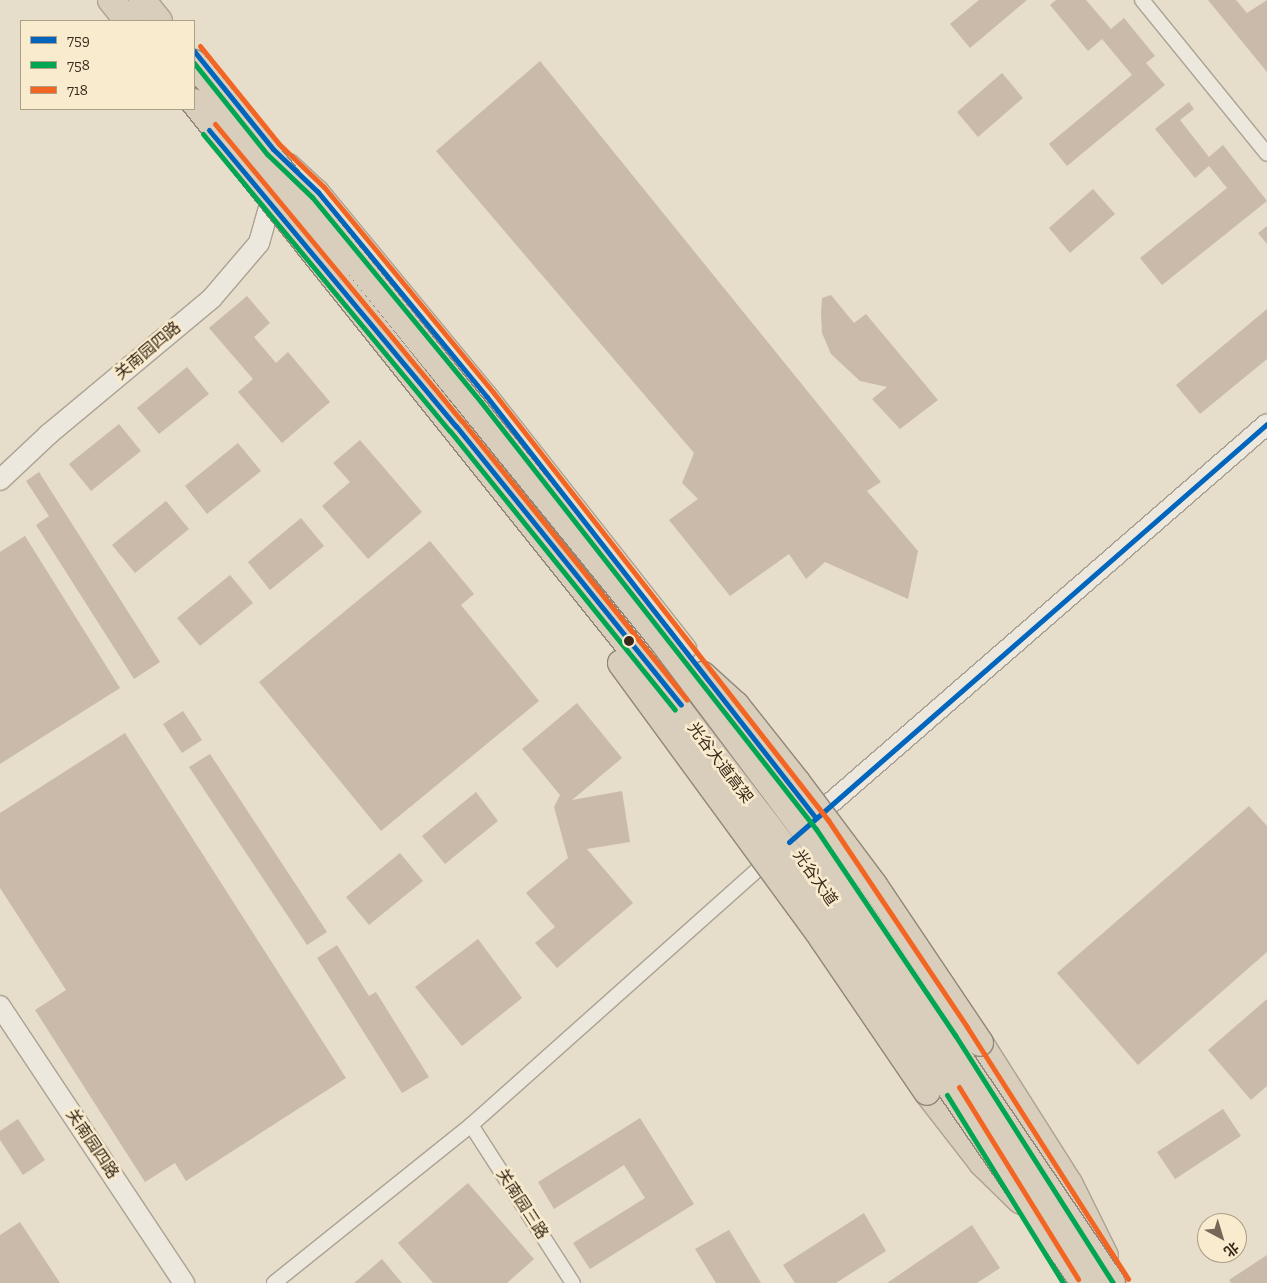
<!DOCTYPE html>
<html>
<head>
<meta charset="utf-8">
<style>
	body { margin:0 }
	#map { position:relative; width:1267px; height:1283px; overflow:hidden; background:#e6ddca; font-family:"Zilla Slab","Noto Sans SC",serif }
	div>[style] { position:absolute }
	[style*='--x'] { left:calc(var(--x)*1px); top:calc(var(--y)*1px); width:calc(var(--w)*1px); rotate:calc(var(--a)*1deg) }
	.building>* { inset:0; background:#cabaaa }
	.roads { filter:drop-shadow(1px 0 #aba294) drop-shadow(-1px 0 #aba294) drop-shadow(0 1px #aba294) drop-shadow(0 -1px #aba294) }
	.street>* { height:14px; margin:-7px; padding:0 7px; transform-origin:7px; border-radius:7px; background:#ede8dd }
	.secondary>* { height:20px; margin:-10px; padding:0 10px; transform-origin:10px; border-radius:10px; background:#ede8dd }
	.primary>* { height:22px; margin:-11px; padding:0 11px; transform-origin:11px; border-radius:11px; background:#e5decd }
	.highway>* { height:26px; margin:-13px; padding:0 13px; transform-origin:13px; border-radius:13px; background:#d9cdbb }
	.bridges { filter:drop-shadow(1px 0 #90877a) drop-shadow(-1px 0 #90877a) drop-shadow(0 1px #90877a) drop-shadow(0 -1px #90877a) }
	.highway-bridge>* { height:26px; margin:-13px; padding:0 13px; transform-origin:13px; border-radius:13px; background:#d9cdbb }
	.bus-1>* { height:5px; margin:-2.5px; padding:0 2.5px; transform-origin:2.5px; border-radius:2.5px; background:#0065bd }
	.bus-2>* { height:5px; margin:-2.5px; padding:0 2.5px; transform-origin:2.5px; border-radius:2.5px; background:#00a651 }
	.bus-3>* { height:5px; margin:-2.5px; padding:0 2.5px; transform-origin:2.5px; border-radius:2.5px; background:#f26522 }
	.dots>* { width:14px; height:14px; translate:-50% -50%; box-sizing:border-box; border:2px solid #f9ecce; border-radius:50% }
	span { translate:-50% -50%; white-space:nowrap; text-align:center; line-height:1.15; -webkit-text-stroke:5px #f9ecce; paint-order:stroke }
	.street-label { font-size:16px; color:#3a291b }
	.legend { position:absolute; left:20px; top:20px; width:175px; height:90px; box-sizing:border-box; background:#f9ecce; border:1px solid #ad9e86; margin:0; padding:6px 9px; list-style:none; font-size:15px; color:#3a291b }
	.legend li { display:flex; align-items:center; gap:10px; height:25px }
	.legend b { width:25px; border:1px solid #ad9e86 }
	.north { position:absolute; left:1197px; top:1213px; width:50px; height:50px; box-sizing:border-box; background:#f9ecce; border:1px solid #ad9e86; border-radius:50%; rotate:141deg; font-size:14px; font-weight:700; line-height:20px; text-align:center; color:#3a291b }
	.north::after { content:''; display:block; margin:auto; width:18px; height:22px; background:#766858; clip-path:polygon(50% 0,100% 100%,50% 72%,0 100%) }
</style>
</head>
<body>
<div id="map">
	<div class="building">
		<div style="clip-path:polygon(979px 0,1027px 0,970px 48px,950px 24px)"></div>
		<div style="clip-path:polygon(1056px 0,1086px 0,1111px 29px,1124px 18px,1155px 56px,1146px 63px,1165px 85px,1067px 166px,1049px 144px,1132px 75px,1102px 39px,1088px 51px,1050px 5px)"></div>
		<div style="clip-path:polygon(1208px 0,1236px 0,1247px 13px,1267px 0,1267px 72px)"></div>
		<div style="clip-path:polygon(540px 61px,881px 482px,867px 491px,918px 551px,908px 599px,825px 562px,806px 579px,789px 554px,730px 596px,669px 520px,698px 499px,682px 483px,694px 453px,436px 151px)"></div>
		<div style="clip-path:polygon(1002px 73px,1023px 98px,978px 137px,957px 112px)"></div>
		<div style="clip-path:polygon(1189px 102px,1194px 109px,1180px 120px,1209px 157px,1223px 145px,1267px 201px,1162px 285px,1140px 258px,1227px 188px,1209px 166px,1195px 178px,1155px 129px)"></div>
		<div style="clip-path:polygon(1093px 189px,1115px 214px,1070px 253px,1049px 228px)"></div>
		<div style="clip-path:polygon(1267px 226px,1267px 244px,1258px 233px)"></div>
		<div style="clip-path:polygon(831px 295px,854px 323px,866px 314px,938px 400px,900px 429px,872px 399px,887px 387px,860px 381px,831px 354px,822px 333px,821px 313px,822px 298px)"></div>
		<div style="clip-path:polygon(247px 296px,270px 323px,254px 337px,276px 363px,288px 352px,330px 402px,282px 443px,238px 392px,253px 379px,209px 328px)"></div>
		<div style="clip-path:polygon(1267px 309px,1267px 359px,1200px 414px,1176px 385px)"></div>
		<div style="clip-path:polygon(187px 367px,209px 394px,159px 434px,137px 408px)"></div>
		<div style="clip-path:polygon(119px 424px,141px 451px,91px 491px,69px 464px)"></div>
		<div style="clip-path:polygon(360px 440px,422px 512px,368px 559px,322px 506px,350px 482px,333px 463px)"></div>
		<div style="clip-path:polygon(238px 443px,261px 471px,207px 514px,185px 486px)"></div>
		<div style="clip-path:polygon(39px 472px,160px 662px,134px 679px,36px 525px,49px 516px,26px 481px)"></div>
		<div style="clip-path:polygon(166px 501px,189px 529px,135px 573px,112px 545px)"></div>
		<div style="clip-path:polygon(301px 518px,324px 546px,270px 590px,248px 562px)"></div>
		<div style="clip-path:polygon(25px 536px,120px 688px,0 764px,0 552px)"></div>
		<div style="clip-path:polygon(430px 541px,474px 594px,461px 605px,539px 701px,381px 831px,259px 682px)"></div>
		<div style="clip-path:polygon(230px 575px,253px 603px,200px 646px,177px 618px)"></div>
		<div style="clip-path:polygon(577px 703px,622px 758px,572px 800px,622px 791px,630px 842px,587px 849px,633px 903px,557px 968px,535px 943px,555px 927px,526px 893px,568px 858px,554px 807px,560px 795px,522px 749px)"></div>
		<div style="clip-path:polygon(183px 711px,202px 740px,182px 753px,163px 724px)"></div>
		<div style="clip-path:polygon(125px 733px,346px 1078px,186px 1181px,175px 1163px,145px 1182px,35px 1010px,66px 990px,0 888px,0 813px)"></div>
		<div style="clip-path:polygon(210px 754px,327px 932px,307px 945px,189px 767px)"></div>
		<div style="clip-path:polygon(476px 792px,498px 821px,445px 864px,422px 836px)"></div>
		<div style="clip-path:polygon(1249px 806px,1267px 826px,1267px 952px,1138px 1065px,1057px 973px)"></div>
		<div style="clip-path:polygon(400px 853px,423px 881px,369px 925px,346px 897px)"></div>
		<div style="clip-path:polygon(478px 939px,522px 998px,462px 1046px,415px 987px)"></div>
		<div style="clip-path:polygon(337px 945px,369px 996px,376px 992px,429px 1077px,402px 1093px,317px 958px)"></div>
		<div style="clip-path:polygon(1267px 999px,1267px 1086px,1251px 1100px,1208px 1050px)"></div>
		<div style="clip-path:polygon(1223px 1109px,1241px 1136px,1175px 1179px,1157px 1152px)"></div>
		<div style="clip-path:polygon(640px 1118px,694px 1204px,590px 1269px,573px 1243px,645px 1198px,624px 1165px,554px 1209px,538px 1182px)"></div>
		<div style="clip-path:polygon(18px 1119px,45px 1160px,23px 1175px,0 1140px,0 1131px)"></div>
		<div style="clip-path:polygon(468px 1183px,534px 1259px,507px 1283px,433px 1283px,398px 1243px)"></div>
		<div style="clip-path:polygon(864px 1213px,886px 1251px,836px 1283px,795px 1283px,783px 1265px)"></div>
		<div style="clip-path:polygon(20px 1222px,60px 1283px,0 1283px,0 1235px)"></div>
		<div style="clip-path:polygon(972px 1225px,1000px 1268px,977px 1283px,887px 1283px)"></div>
		<div style="clip-path:polygon(729px 1230px,761px 1283px,716px 1283px,695px 1249px)"></div>
		<div style="clip-path:polygon(1267px 1255px,1267px 1283px,1231px 1283px,1229px 1280px)"></div>
		<div style="clip-path:polygon(382px 1259px,402px 1283px,354px 1283px)"></div>
	</div>
	<div class="roads">
		<div class="street">
			<div style="--x:1142;--y:0;--w:198;--a:50.9"></div>
			<div style="--x:471;--y:1125;--w:188;--a:57.2"></div>
			<div style="--x:274;--y:1283;--w:253;--a:-38.7"></div>
			<div style="--x:471;--y:1125;--w:400;--a:-41.7"></div>
		</div>
		<div class="secondary">
			<div style="--x:0;--y:480;--w:67;--a:-43.2"></div>
			<div style="--x:49;--y:434;--w:212;--a:-39.8"></div>
			<div style="--x:212;--y:298;--w:72;--a:-49.5"></div>
			<div style="--x:259;--y:243;--w:41;--a:-74.2"></div>
			<div style="--x:810;--y:821;--w:605;--a:-40.98"></div>
			<div style="--x:0;--y:1006;--w:333;--a:56.4"></div>
		</div>
		<div class="primary">
			<div style="--x:289;--y:165;--w:40;--a:43"></div>
			<div style="--x:318;--y:192;--w:266;--a:50.5"></div>
			<div style="--x:487;--y:397;--w:320;--a:51.8"></div>
		</div>
		<div class="highway">
			<div style="--x:111;--y:0;--w:27;--a:51"></div>
			<div style="--x:142;--y:0;--w:27;--a:51"></div>
			<div style="--x:980;--y:1043;--w:166;--a:57.6"></div>
			<div style="--x:1069;--y:1183;--w:81;--a:63.7"></div>
			<div style="--x:927;--y:1092;--w:90;--a:52.2"></div>
			<div style="--x:982;--y:1163;--w:54;--a:44.3"></div>
		</div>
	</div>
	<div class="bridges">
		<div class="highway-bridge">
			<div style="--x:194;--y:63;--w:742;--a:50.97"></div>
			<div style="--x:661;--y:639;--w:259;--a:53.2"></div>
			<div style="--x:816;--y:846;--w:528;--a:55.89"></div>
			<div style="--x:194;--y:102;--w:748;--a:51.35"></div>
			<div style="--x:661;--y:686;--w:219;--a:52.6"></div>
			<div style="--x:794;--y:860;--w:513;--a:55.57"></div>
			<div style="--x:621;--y:663;--w:341;--a:53.8"></div>
			<div style="--x:822;--y:938;--w:186;--a:55.7"></div>
			<div style="--x:703;--y:675;--w:45;--a:42.3"></div>
			<div style="--x:736;--y:705;--w:98;--a:51.6"></div>
			<div style="--x:797;--y:782;--w:129;--a:53.2"></div>
			<div style="--x:874;--y:885;--w:190;--a:56.1"></div>
		</div>
	</div>
	<div class="bus-1">
		<div style="--x:194;--y:51;--w:126;--a:51.1"></div>
		<div style="--x:273;--y:149;--w:62;--a:43.7"></div>
		<div style="--x:318;--y:192;--w:266;--a:50.5"></div>
		<div style="--x:487;--y:397;--w:533;--a:52.01"></div>
		<div style="--x:209;--y:130;--w:386;--a:50.2"></div>
		<div style="--x:456;--y:426;--w:358;--a:51.1"></div>
		<div style="--x:789;--y:842;--w:635;--a:-41.17"></div>
	</div>
	<div class="bus-2">
		<div style="--x:194;--y:63;--w:117;--a:51.3"></div>
		<div style="--x:267;--y:154;--w:62;--a:43.7"></div>
		<div style="--x:312;--y:197;--w:266;--a:50.5"></div>
		<div style="--x:481;--y:402;--w:543;--a:51.88"></div>
		<div style="--x:816;--y:829;--w:249;--a:56"></div>
		<div style="--x:955;--y:1035;--w:294;--a:57.5"></div>
		<div style="--x:203;--y:134;--w:386;--a:50.3"></div>
		<div style="--x:450;--y:431;--w:358;--a:51.1"></div>
		<div style="--x:947;--y:1095;--w:221;--a:58.3"></div>
	</div>
	<div class="bus-3">
		<div style="--x:200;--y:46;--w:126;--a:51.1"></div>
		<div style="--x:279;--y:144;--w:62;--a:43.7"></div>
		<div style="--x:324;--y:187;--w:266;--a:50.5"></div>
		<div style="--x:493;--y:392;--w:544;--a:51.95"></div>
		<div style="--x:828;--y:820;--w:249;--a:56.1"></div>
		<div style="--x:967;--y:1027;--w:299;--a:57.4"></div>
		<div style="--x:215;--y:124;--w:386;--a:50.3"></div>
		<div style="--x:462;--y:421;--w:358;--a:51.1"></div>
		<div style="--x:959;--y:1087;--w:226;--a:58.2"></div>
	</div>
	<div class="dots">
		<div style="left:629px;top:641px;background:#3a291b"></div>
	</div>
	<div class="street-label">
		<span style="left:148px;top:351px;rotate:-40deg">关南园四路</span>
		<span style="left:720px;top:763px;rotate:53deg">光谷大道高架</span>
		<span style="left:815px;top:878px;rotate:55deg">光谷大道</span>
		<span style="left:92px;top:1144px;rotate:56deg">关南园四路</span>
		<span style="left:522px;top:1204px;rotate:57deg">关南园三路</span>
	</div>
	<ul class="legend">
	<li><b style="height:6px;background:#0065bd"></b>759</li>
	<li><b style="height:6px;background:#00a651"></b>758</li>
	<li><b style="height:6px;background:#f26522"></b>718</li>
	</ul>
	<div class="north">北</div>
</div>
</body>
</html>
